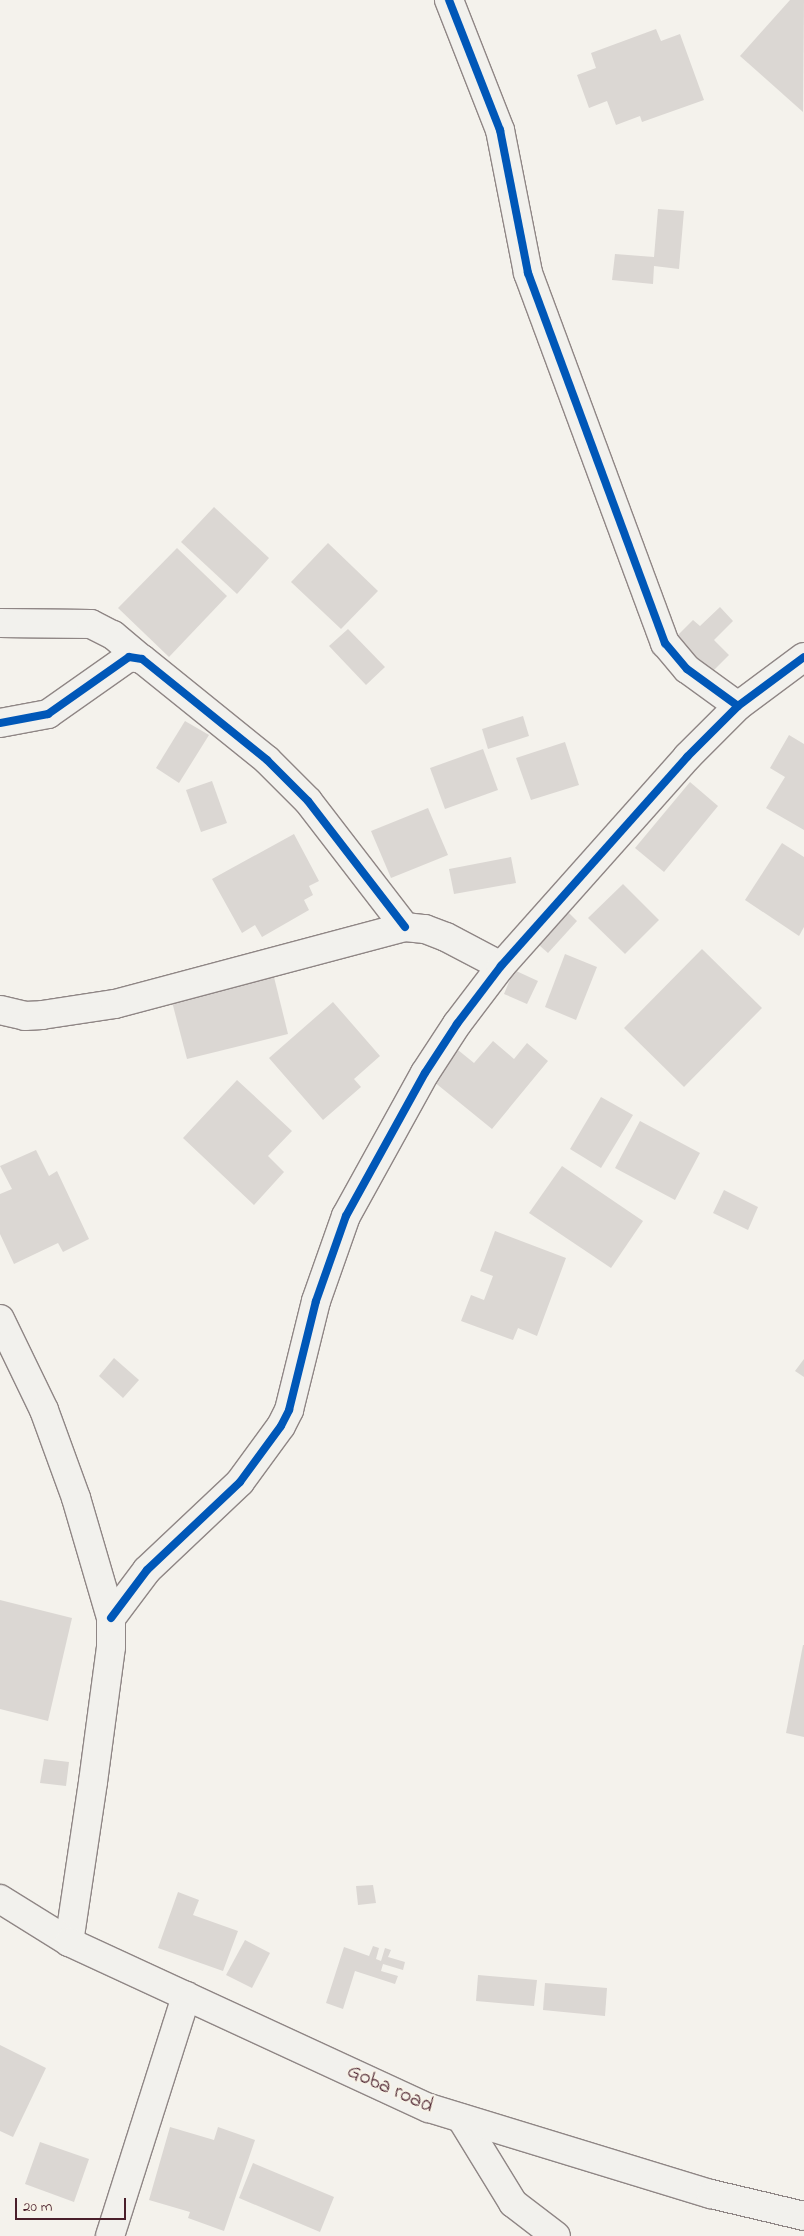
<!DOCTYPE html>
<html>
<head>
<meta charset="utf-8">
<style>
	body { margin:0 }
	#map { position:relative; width:804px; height:2236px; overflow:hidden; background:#f4f2ec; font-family:"Indie Flower",sans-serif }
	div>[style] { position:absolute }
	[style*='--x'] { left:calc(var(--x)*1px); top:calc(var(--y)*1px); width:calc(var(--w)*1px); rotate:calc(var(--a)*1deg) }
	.building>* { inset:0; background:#dbd7d3 }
	.roads { filter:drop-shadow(1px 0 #8f8685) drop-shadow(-1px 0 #8f8685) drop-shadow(0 1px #8f8685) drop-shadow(0 -1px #8f8685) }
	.street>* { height:28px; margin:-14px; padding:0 14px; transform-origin:14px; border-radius:14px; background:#f2f1ed }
	.secondary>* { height:28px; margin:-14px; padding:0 14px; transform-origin:14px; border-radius:14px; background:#f2f1ed }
	.cycleway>* { height:8px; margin:-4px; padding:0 4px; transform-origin:4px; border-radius:4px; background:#0057b8 }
	span { translate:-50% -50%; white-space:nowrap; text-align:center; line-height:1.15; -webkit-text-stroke:4px #f7f3e8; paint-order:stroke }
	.street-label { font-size:21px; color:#4a1f2b }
	.scale { position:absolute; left:15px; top:2198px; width:111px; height:22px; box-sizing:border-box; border:2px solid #4a1f2b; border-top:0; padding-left:6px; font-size:15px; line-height:18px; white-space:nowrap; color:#4a1f2b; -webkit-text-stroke:4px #f7f3e8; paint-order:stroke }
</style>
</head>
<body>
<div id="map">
	<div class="building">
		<div style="clip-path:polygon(790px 0,804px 0,803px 112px,740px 56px)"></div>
		<div style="clip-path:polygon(656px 29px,661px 41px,680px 34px,704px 100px,642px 122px,640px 116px,616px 125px,607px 101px,589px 108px,577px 75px,596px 68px,591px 53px)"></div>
		<div style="clip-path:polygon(658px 209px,684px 211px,679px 269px,654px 266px,653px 284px,612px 280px,615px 254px,654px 257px)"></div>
		<div style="clip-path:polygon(214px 507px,269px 558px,237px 594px,181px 542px)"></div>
		<div style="clip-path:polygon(328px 543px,378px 591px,341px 629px,291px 582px)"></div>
		<div style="clip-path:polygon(177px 548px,227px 596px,169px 657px,118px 608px)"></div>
		<div style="clip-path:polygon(720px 607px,733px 621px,714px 640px,729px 655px,712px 672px,676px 637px,693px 620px,700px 626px)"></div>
		<div style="clip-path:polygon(348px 629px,385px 667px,366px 685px,329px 646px)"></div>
		<div style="clip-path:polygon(523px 716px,529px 736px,488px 749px,482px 729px)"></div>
		<div style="clip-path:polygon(185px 721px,209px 735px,179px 783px,156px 768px)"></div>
		<div style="clip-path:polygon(789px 735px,804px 744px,804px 830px,766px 808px,785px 777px,770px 768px)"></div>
		<div style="clip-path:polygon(565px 742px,579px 785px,531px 800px,516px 758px)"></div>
		<div style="clip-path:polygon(483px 749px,498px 790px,445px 809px,430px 768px)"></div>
		<div style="clip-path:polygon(212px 781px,227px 823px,201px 832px,186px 790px)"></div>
		<div style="clip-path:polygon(690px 782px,718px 806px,664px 872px,635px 848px)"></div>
		<div style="clip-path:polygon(428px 808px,448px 855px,391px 878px,371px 831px)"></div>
		<div style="clip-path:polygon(294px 834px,319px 881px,309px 886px,313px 895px,304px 900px,309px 910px,262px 937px,255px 925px,242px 933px,212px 879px)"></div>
		<div style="clip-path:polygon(782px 843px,804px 857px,804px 927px,799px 936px,745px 900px)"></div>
		<div style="clip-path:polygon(511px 857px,516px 883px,454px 894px,449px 869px)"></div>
		<div style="clip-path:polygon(623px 884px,659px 920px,625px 954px,588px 918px)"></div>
		<div style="clip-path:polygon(561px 905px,577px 921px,548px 953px,531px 938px)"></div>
		<div style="clip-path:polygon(702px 949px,762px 1008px,684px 1087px,624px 1028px)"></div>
		<div style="clip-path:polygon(565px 954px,597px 967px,576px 1020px,545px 1007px)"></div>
		<div style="clip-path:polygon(514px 970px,538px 981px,527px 1004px,504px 994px)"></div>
		<div style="clip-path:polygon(273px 973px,288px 1034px,187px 1059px,171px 998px)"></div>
		<div style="clip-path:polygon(333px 1002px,380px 1056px,354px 1079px,361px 1087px,323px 1120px,269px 1058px)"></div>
		<div style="clip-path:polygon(493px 1041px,514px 1059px,527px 1043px,548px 1061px,492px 1129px,433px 1081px,458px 1050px,474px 1063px)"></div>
		<div style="clip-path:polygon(237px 1080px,292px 1131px,268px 1156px,284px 1172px,254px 1205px,183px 1138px)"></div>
		<div style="clip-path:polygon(601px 1097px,633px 1115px,601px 1168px,570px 1149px)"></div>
		<div style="clip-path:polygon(640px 1121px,700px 1153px,675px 1200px,615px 1168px)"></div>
		<div style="clip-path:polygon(36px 1150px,49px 1176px,57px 1171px,89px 1239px,63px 1252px,58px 1243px,14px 1264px,0 1234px,0 1194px,12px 1189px,0 1166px)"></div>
		<div style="clip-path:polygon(562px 1166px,643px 1221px,611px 1268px,529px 1213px)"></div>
		<div style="clip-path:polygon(724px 1190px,758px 1207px,748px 1230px,713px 1213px)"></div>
		<div style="clip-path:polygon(495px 1231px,566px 1258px,537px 1336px,518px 1328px,513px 1340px,461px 1321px,471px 1295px,484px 1300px,493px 1276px,480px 1271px)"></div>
		<div style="clip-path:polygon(114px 1358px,139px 1380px,123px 1398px,99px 1376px)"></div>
		<div style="clip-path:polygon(804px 1359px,804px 1377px,795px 1371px)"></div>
		<div style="clip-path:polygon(0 1600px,72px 1618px,48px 1721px,0 1709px)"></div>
		<div style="clip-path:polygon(803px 1645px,804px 1645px,804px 1737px,786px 1733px)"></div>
		<div style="clip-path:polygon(44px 1759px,69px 1762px,66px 1786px,40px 1783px)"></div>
		<div style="clip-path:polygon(373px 1885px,376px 1903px,358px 1905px,356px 1886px)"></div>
		<div style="clip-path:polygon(178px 1892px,199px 1900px,193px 1915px,238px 1931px,223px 1971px,158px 1948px)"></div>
		<div style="clip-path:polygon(245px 1940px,270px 1953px,252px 1988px,226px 1975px)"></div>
		<div style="clip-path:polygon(373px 1946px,379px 1948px,376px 1959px,381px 1961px,385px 1948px,391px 1950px,388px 1957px,405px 1962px,403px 1970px,383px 1964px,381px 1971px,398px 1976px,395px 1984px,355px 1971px,343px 2009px,326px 2003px,344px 1947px,369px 1956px)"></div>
		<div style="clip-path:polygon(478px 1975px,537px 1980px,534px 2006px,476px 2001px)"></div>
		<div style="clip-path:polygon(545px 1983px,607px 1988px,605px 2016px,543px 2010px)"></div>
		<div style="clip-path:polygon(0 2045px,46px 2068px,13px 2137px,0 2131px)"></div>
		<div style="clip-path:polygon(170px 2127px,214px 2140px,218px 2127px,255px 2140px,224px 2231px,188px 2218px,190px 2212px,149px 2200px)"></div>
		<div style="clip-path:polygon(40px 2142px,89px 2159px,74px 2202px,25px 2184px)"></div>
		<div style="clip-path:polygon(253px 2163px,334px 2197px,320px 2232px,239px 2198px)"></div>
	</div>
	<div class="roads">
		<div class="street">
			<div style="--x:449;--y:0;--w:140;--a:68.6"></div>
			<div style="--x:500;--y:130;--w:146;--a:78.9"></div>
			<div style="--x:528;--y:273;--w:395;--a:69.7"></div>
			<div style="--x:665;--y:643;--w:34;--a:50"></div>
			<div style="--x:687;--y:669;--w:63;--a:36"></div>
			<div style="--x:0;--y:623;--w:91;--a:0.6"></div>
			<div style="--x:91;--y:624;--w:25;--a:27"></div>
			<div style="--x:113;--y:635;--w:38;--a:40"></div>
			<div style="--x:0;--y:723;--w:49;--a:-10.6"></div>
			<div style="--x:48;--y:714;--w:99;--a:-35.1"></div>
			<div style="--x:129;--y:657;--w:13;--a:9"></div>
			<div style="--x:142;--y:659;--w:161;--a:38.9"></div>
			<div style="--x:267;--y:760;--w:58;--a:45"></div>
			<div style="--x:308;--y:801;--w:159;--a:52.4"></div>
			<div style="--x:0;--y:1010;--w:26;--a:13"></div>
			<div style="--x:25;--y:1016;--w:17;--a:-3"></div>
			<div style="--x:42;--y:1015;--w:74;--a:-8.6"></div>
			<div style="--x:115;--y:1004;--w:300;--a:-14.9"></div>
			<div style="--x:405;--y:927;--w:20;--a:6"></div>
			<div style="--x:425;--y:929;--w:22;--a:21"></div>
			<div style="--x:446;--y:937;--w:62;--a:27.8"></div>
			<div style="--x:0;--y:1319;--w:101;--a:64.2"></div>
			<div style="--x:44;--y:1410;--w:94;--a:70"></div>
			<div style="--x:76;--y:1498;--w:125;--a:73.7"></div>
			<div style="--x:111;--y:1618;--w:29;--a:90"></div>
			<div style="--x:111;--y:1647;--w:136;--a:97.6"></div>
			<div style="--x:93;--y:1782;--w:162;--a:98.5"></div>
			<div style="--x:111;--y:1618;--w:60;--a:-53.1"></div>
			<div style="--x:147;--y:1570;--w:128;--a:-43.4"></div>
			<div style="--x:240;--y:1482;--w:69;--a:-53.8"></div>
			<div style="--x:281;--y:1426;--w:18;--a:-63"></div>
			<div style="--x:289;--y:1410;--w:112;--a:-76.1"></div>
			<div style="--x:316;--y:1301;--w:90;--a:-70.6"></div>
			<div style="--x:346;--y:1216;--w:163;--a:-61.1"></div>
			<div style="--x:425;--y:1073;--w:59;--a:-56.9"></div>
			<div style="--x:457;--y:1024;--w:73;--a:-52.8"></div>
			<div style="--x:501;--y:966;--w:280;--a:-48.3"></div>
			<div style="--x:687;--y:757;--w:72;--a:-45"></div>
			<div style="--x:738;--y:706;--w:82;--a:-36.6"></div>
			<div style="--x:461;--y:2118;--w:100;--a:58.5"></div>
			<div style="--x:513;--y:2203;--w:54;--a:37.5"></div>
			<div style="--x:110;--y:2236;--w:252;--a:-72.4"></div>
		</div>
		<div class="secondary">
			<div style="--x:0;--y:1899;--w:81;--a:31.9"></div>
			<div style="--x:69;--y:1942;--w:396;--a:24.8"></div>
			<div style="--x:429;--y:2108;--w:295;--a:17"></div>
			<div style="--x:711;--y:2194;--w:96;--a:13.3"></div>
		</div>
	</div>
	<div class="cycleway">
		<div style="--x:449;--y:0;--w:140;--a:68.6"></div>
		<div style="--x:500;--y:130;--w:146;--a:78.9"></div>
		<div style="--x:528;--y:273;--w:395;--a:69.7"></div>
		<div style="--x:665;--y:643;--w:34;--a:50"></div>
		<div style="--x:687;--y:669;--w:63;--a:36"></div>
		<div style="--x:0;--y:723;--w:49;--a:-10.6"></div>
		<div style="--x:48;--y:714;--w:99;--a:-35.1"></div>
		<div style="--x:129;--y:657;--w:13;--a:9"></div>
		<div style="--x:142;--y:659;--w:161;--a:38.9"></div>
		<div style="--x:267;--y:760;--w:58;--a:45"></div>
		<div style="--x:308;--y:801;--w:159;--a:52.4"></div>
		<div style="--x:111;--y:1618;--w:60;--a:-53.1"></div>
		<div style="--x:147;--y:1570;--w:128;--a:-43.4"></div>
		<div style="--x:240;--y:1482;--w:69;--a:-53.8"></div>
		<div style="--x:281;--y:1426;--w:18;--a:-63"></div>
		<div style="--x:289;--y:1410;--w:112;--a:-76.1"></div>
		<div style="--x:316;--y:1301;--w:90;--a:-70.6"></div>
		<div style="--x:346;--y:1216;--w:163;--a:-61.1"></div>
		<div style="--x:425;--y:1073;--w:59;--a:-56.9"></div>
		<div style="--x:457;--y:1024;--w:73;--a:-52.8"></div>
		<div style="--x:501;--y:966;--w:280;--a:-48.3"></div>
		<div style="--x:687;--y:757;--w:72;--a:-45"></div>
		<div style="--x:738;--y:706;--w:82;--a:-36.6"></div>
	</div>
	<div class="street-label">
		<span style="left:390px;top:2089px;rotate:24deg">Goba road</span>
	</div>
	<div class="scale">20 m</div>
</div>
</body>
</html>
